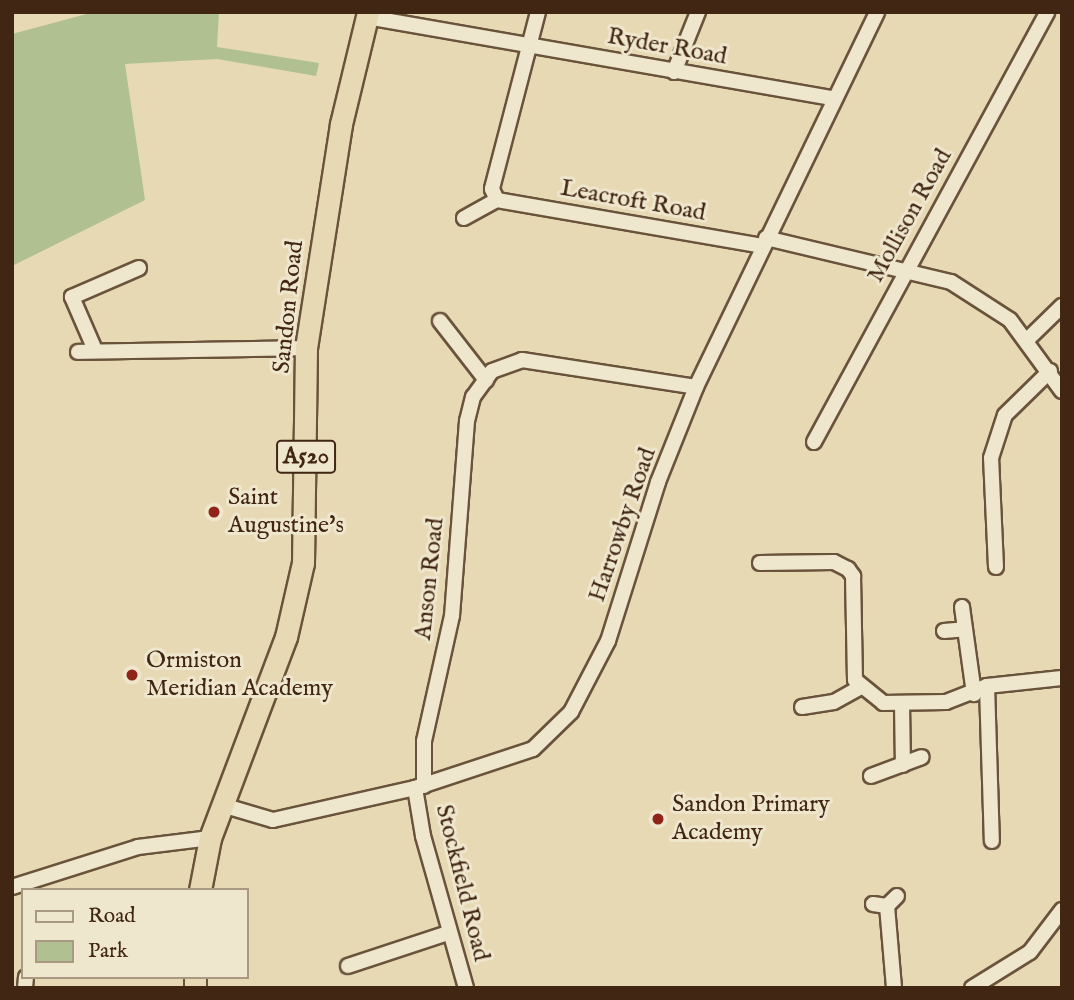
<!DOCTYPE html>
<html>
<head>
<meta charset="utf-8">
<style>
	body { margin:0 }
	#map { position:relative; width:1074px; height:1000px; overflow:hidden; background:#e6d9b4; font-family:"IM FELL English",serif }
	div>[style] { position:absolute }
	[style*='--x'] { left:calc(var(--x)*1px); top:calc(var(--y)*1px); width:calc(var(--w)*1px); rotate:calc(var(--a)*1deg) }
	.green>* { inset:0; background:#b1c090 }
	.roads { filter:drop-shadow(2px 0 #6a533b) drop-shadow(-2px 0 #6a533b) drop-shadow(0 2px #6a533b) drop-shadow(0 -2px #6a533b) }
	.minor>* { height:14px; margin:-7px; padding:0 7px; transform-origin:7px; border-radius:7px; background:#efe6ce }
	.highway>* { height:21px; margin:-10.5px; padding:0 10.5px; transform-origin:10.5px; border-radius:10.5px; background:#e6d9b4 }
	.dots>* { width:19px; height:19px; translate:-50% -50%; box-sizing:border-box; border:4px solid #efe6ce; border-radius:50% }
	span { translate:-50% -50%; white-space:nowrap; text-align:center; line-height:1.15; -webkit-text-stroke:6px #efe6ce; paint-order:stroke }
	.shield-label span { padding:2px 5px; background:#efe6ce; border:2px solid; border-radius:5px; -webkit-text-stroke-width:0 }
	.shield-label { font-size:23px; color:#402613; font-weight:700 }
	.street-label { font-size:24px; color:#402613 }
	.poi-label { font-size:24px; color:#402613 }
	.left { translate:0 -50%; text-align:left }
	.frame { position:absolute; inset:0; border:14px solid #402613; pointer-events:none }
	.legend { position:absolute; left:21px; top:888px; width:228px; height:91px; box-sizing:border-box; background:#efe6ce; border:2px solid #a99983; margin:0; padding:9px 12px; list-style:none; font-size:21px; color:#402613 }
	.legend li { display:flex; align-items:center; gap:14px; height:35px }
	.legend b { width:35px; border:2px solid #a99983 }
</style>
</head>
<body>
<div id="map">
	<div class="green">
		<div style="clip-path:polygon(94px 12px,219px 12px,217px 47px,319px 63px,316px 76px,217px 59px,125px 64px,145px 200px,12px 266px,12px 34px)"></div>
	</div>
	<div class="roads">
		<div class="minor">
			<div style="--x:538;--y:12;--w:183;--a:104.6"></div>
			<div style="--x:492;--y:189;--w:12;--a:66"></div>
			<div style="--x:497;--y:200;--w:269;--a:9.8"></div>
			<div style="--x:367;--y:17;--w:475;--a:9.9"></div>
			<div style="--x:674;--y:72;--w:65;--a:-68.2"></div>
			<div style="--x:464;--y:218;--w:38;--a:-29"></div>
			<div style="--x:766;--y:238;--w:190;--a:13.4"></div>
			<div style="--x:951;--y:282;--w:70;--a:32.8"></div>
			<div style="--x:1010;--y:320;--w:88;--a:53.8"></div>
			<div style="--x:440;--y:321;--w:75;--a:52.1"></div>
			<div style="--x:1027;--y:340;--w:49;--a:-44.2"></div>
			<div style="--x:95;--y:350;--w:58;--a:-113.5"></div>
			<div style="--x:72;--y:297;--w:73;--a:-23.4"></div>
			<div style="--x:78;--y:352;--w:228;--a:-1"></div>
			<div style="--x:814;--y:442;--w:489;--a:-61.5"></div>
			<div style="--x:760;--y:563;--w:74;--a:-0.8"></div>
			<div style="--x:834;--y:562;--w:16;--a:27"></div>
			<div style="--x:848;--y:569;--w:9;--a:54"></div>
			<div style="--x:853;--y:576;--w:104;--a:88.9"></div>
			<div style="--x:855;--y:680;--w:36;--a:39"></div>
			<div style="--x:883;--y:703;--w:63;--a:-0.9"></div>
			<div style="--x:946;--y:702;--w:44;--a:-21.3"></div>
			<div style="--x:987;--y:686;--w:75;--a:-6.1"></div>
			<div style="--x:996;--y:567;--w:109;--a:-92.6"></div>
			<div style="--x:991;--y:458;--w:45;--a:-72"></div>
			<div style="--x:1005;--y:415;--w:63;--a:-44.4"></div>
			<div style="--x:962;--y:607;--w:88;--a:82.1"></div>
			<div style="--x:944;--y:631;--w:21;--a:-5"></div>
			<div style="--x:987;--y:686;--w:155;--a:88.2"></div>
			<div style="--x:902;--y:704;--w:61;--a:89.1"></div>
			<div style="--x:802;--y:707;--w:32;--a:-9"></div>
			<div style="--x:834;--y:702;--w:31;--a:-29"></div>
			<div style="--x:871;--y:776;--w:54;--a:-20.4"></div>
			<div style="--x:424;--y:786;--w:45;--a:-90"></div>
			<div style="--x:424;--y:741;--w:128;--a:-77.4"></div>
			<div style="--x:452;--y:616;--w:196;--a:-85.6"></div>
			<div style="--x:467;--y:421;--w:25;--a:-76"></div>
			<div style="--x:473;--y:397;--w:32;--a:-54"></div>
			<div style="--x:492;--y:371;--w:32;--a:-20"></div>
			<div style="--x:522;--y:360;--w:176;--a:8.8"></div>
			<div style="--x:415;--y:788;--w:49;--a:80.5"></div>
			<div style="--x:423;--y:836;--w:158;--a:74.2"></div>
			<div style="--x:222;--y:805;--w:53;--a:16.4"></div>
			<div style="--x:273;--y:820;--w:146;--a:-12.7"></div>
			<div style="--x:415;--y:788;--w:124;--a:-18.3"></div>
			<div style="--x:533;--y:749;--w:53;--a:-44.2"></div>
			<div style="--x:571;--y:712;--w:80;--a:-62.5"></div>
			<div style="--x:608;--y:641;--w:167;--a:-72.5"></div>
			<div style="--x:658;--y:482;--w:102;--a:-68.2"></div>
			<div style="--x:696;--y:387;--w:416;--a:-64.2"></div>
			<div style="--x:12;--y:887;--w:132;--a:-17.6"></div>
			<div style="--x:138;--y:847;--w:73;--a:-7.1"></div>
			<div style="--x:873;--y:904;--w:14;--a:8"></div>
			<div style="--x:887;--y:906;--w:14;--a:-45"></div>
			<div style="--x:887;--y:906;--w:82;--a:85.1"></div>
			<div style="--x:348;--y:966;--w:105;--a:-18.3"></div>
			<div style="--x:25;--y:988;--w:11;--a:-85"></div>
			<div style="--x:972;--y:988;--w:68;--a:-31.8"></div>
			<div style="--x:1030;--y:952;--w:53;--a:-52.7"></div>
		</div>
		<div class="highway">
			<div style="--x:200;--y:890;--w:53;--a:-79.1"></div>
			<div style="--x:210;--y:838;--w:215;--a:-69.3"></div>
			<div style="--x:286;--y:637;--w:76;--a:-77.1"></div>
			<div style="--x:303;--y:563;--w:215;--a:-89.2"></div>
			<div style="--x:306;--y:348;--w:227;--a:-81.1"></div>
			<div style="--x:341;--y:124;--w:115;--a:-76.4"></div>
			<div style="--x:195;--y:988;--w:11;--a:-90"></div>
		</div>
	</div>
	<div class="dots">
		<div style="left:214px;top:512px;background:#8f2418"></div>
		<div style="left:132px;top:675px;background:#8f2418"></div>
		<div style="left:658px;top:819px;background:#8f2418"></div>
	</div>
	<div class="shield-label">
		<span style="left:306px;top:457px">A520</span>
	</div>
	<div class="street-label">
		<span style="left:667px;top:47px;rotate:10deg">Ryder Road</span>
		<span style="left:633px;top:201px;rotate:10deg">Leacroft Road</span>
		<span style="left:910px;top:216px;rotate:-61deg">Mollison Road</span>
		<span style="left:289px;top:307px;rotate:-84deg">Sandon Road</span>
		<span style="left:623px;top:525px;rotate:-71deg">Harrowby Road</span>
		<span style="left:430px;top:579px;rotate:-84deg">Anson Road</span>
		<span style="left:462px;top:883px;rotate:76deg">Stockfield Road</span>
	</div>
	<div class="poi-label">
		<span class="left" style="left:228px;top:512px">Saint<br>Augustine's</span>
		<span class="left" style="left:146px;top:675px">Ormiston<br>Meridian Academy</span>
		<span class="left" style="left:672px;top:819px">Sandon Primary<br>Academy</span>
	</div>
	<div class="frame"></div>
	<ul class="legend">
	<li><b style="height:9px;background:#efe6ce"></b>Road</li>
	<li><b style="height:19px;background:#b1c090"></b>Park</li>
	</ul>
</div>
</body>
</html>
